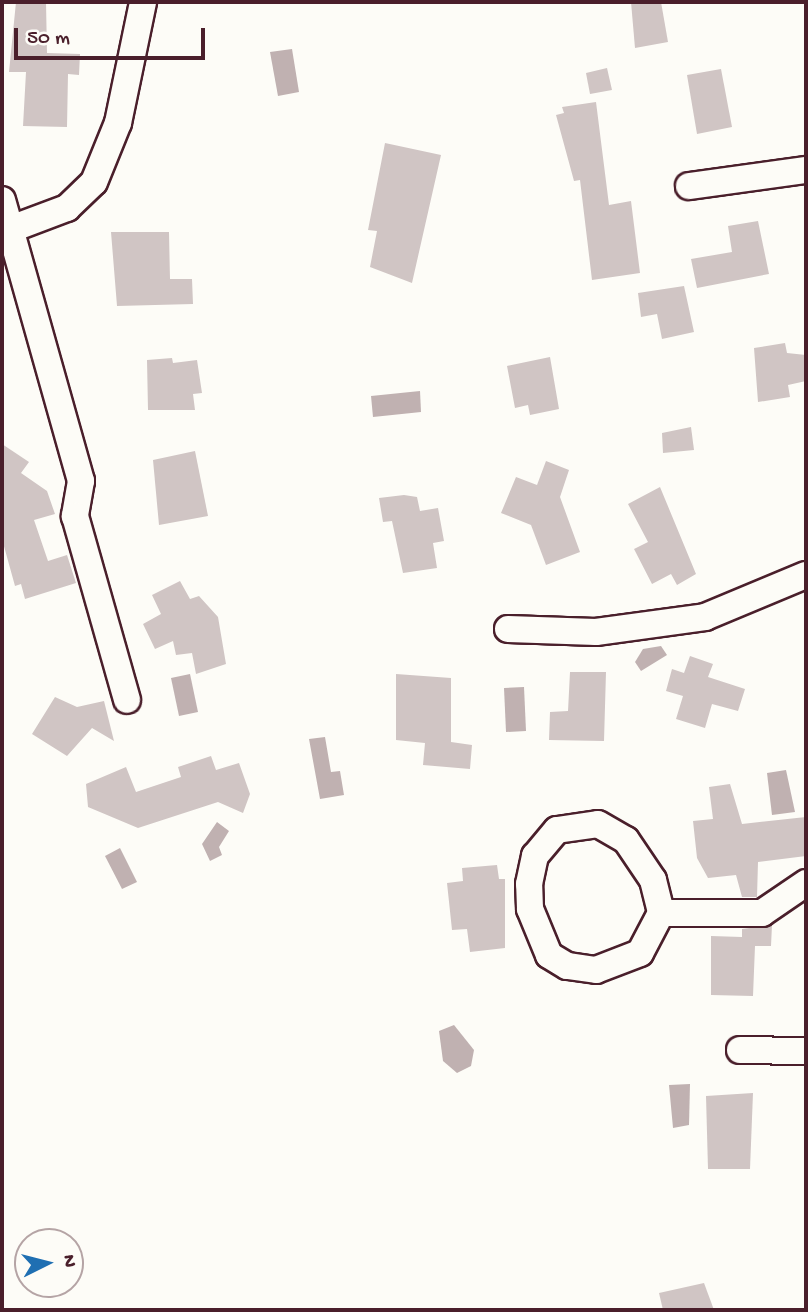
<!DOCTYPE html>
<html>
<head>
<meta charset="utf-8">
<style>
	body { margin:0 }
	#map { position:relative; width:808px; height:1312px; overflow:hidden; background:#fdfcf7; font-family:"Gochi Hand",sans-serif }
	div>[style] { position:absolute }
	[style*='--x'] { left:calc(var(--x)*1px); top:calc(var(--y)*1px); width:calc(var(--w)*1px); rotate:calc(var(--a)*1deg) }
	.water>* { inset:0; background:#c0b1b1 }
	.building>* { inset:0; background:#d0c5c4 }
	.roads { filter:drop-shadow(2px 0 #4a1f2b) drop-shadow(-2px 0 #4a1f2b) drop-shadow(0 2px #4a1f2b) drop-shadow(0 -2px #4a1f2b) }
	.minor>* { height:26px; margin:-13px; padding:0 13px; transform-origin:13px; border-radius:13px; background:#fdfcf7 }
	span { translate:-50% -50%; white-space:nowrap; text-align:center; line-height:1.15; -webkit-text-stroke:5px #fdfcf7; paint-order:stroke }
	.frame { position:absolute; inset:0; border:4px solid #4a1f2b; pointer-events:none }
	.north { position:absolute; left:14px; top:1228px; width:70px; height:70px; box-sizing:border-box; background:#fdfcf7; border:2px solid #b5a4a5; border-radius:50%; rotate:84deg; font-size:19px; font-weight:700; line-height:28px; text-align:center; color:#4a1f2b }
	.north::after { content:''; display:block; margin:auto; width:24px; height:32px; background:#1f6fb2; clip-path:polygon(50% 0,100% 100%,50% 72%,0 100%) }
	.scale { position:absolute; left:14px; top:28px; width:191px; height:32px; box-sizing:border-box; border:4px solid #4a1f2b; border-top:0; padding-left:9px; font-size:21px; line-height:24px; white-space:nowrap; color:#4a1f2b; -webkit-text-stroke:5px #fdfcf7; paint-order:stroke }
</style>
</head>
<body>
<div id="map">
	<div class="water">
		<div style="clip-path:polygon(292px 49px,299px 92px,278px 96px,270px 52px)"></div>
		<div style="clip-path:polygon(420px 391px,421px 412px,373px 417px,371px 396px)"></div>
		<div style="clip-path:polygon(643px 649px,661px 646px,667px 655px,641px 671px,635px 662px)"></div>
		<div style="clip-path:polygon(190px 674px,198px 712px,179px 716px,171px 678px)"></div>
		<div style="clip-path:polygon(524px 687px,526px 731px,506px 732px,504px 688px)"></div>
		<div style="clip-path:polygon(325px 737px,331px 772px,340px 771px,344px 795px,320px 799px,309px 739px)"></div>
		<div style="clip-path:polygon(786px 770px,795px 812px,772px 815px,767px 773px)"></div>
		<div style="clip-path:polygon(217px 822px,229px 831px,219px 847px,222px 855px,210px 861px,202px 844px)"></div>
		<div style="clip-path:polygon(120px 848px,137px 882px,122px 889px,105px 856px)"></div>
		<div style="clip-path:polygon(454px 1025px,474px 1050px,471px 1066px,457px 1073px,443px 1061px,439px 1031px)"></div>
		<div style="clip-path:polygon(690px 1084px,689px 1125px,673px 1128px,669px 1085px)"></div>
	</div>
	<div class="building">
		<div style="clip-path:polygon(16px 2px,46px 2px,47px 53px,80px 54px,79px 75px,68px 74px,67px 127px,23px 126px,26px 72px,9px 72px)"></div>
		<div style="clip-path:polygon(631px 2px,661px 2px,668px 42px,635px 48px)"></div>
		<div style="clip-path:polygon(607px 68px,612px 90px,590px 94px,586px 73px)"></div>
		<div style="clip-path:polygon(721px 69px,732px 127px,697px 134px,687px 75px)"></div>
		<div style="clip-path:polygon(596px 102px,609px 205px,631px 201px,640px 273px,592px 280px,580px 180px,574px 181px,556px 115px,564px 113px,562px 107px)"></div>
		<div style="clip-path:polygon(385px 143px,441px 155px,412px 283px,370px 267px,377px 231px,368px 230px)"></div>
		<div style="clip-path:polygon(758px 221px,769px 274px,697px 288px,691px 259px,732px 252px,728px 226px)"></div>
		<div style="clip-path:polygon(111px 232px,169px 232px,170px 279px,192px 279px,193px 304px,117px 306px)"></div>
		<div style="clip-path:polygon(684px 286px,694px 332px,662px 339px,657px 314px,641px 317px,638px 293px)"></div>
		<div style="clip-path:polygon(785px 343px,787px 353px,806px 355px,806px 381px,788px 385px,790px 397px,758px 402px,754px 348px)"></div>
		<div style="clip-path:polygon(550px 357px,559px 409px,530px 415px,528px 405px,515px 408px,507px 366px)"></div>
		<div style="clip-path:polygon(172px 358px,173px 363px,197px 360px,202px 393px,193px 394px,195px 410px,148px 410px,147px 360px)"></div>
		<div style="clip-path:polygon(691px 427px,694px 450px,663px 453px,662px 433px)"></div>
		<div style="clip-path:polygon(2px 444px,29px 462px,21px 473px,47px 491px,55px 514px,34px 520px,48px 561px,67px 555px,76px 583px,25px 599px,21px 584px,15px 586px,2px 539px)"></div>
		<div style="clip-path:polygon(195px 451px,208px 516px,159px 525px,153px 460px)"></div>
		<div style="clip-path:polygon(546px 461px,569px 470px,560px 497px,580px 552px,546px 565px,531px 525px,501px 513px,516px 477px,537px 485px)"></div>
		<div style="clip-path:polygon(660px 487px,696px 574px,677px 585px,671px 574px,652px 584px,634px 549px,648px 542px,628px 504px)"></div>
		<div style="clip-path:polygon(404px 495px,417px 497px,420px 511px,438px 508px,444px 541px,433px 543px,437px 568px,403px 573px,392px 521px,383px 522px,379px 498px)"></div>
		<div style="clip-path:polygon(180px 581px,190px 599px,199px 596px,218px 617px,226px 664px,196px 674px,192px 653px,176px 655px,173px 641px,155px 649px,143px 624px,161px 614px,152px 595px)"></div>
		<div style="clip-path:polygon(690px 656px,713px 664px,708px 677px,745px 689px,738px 711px,712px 704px,705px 728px,676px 719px,683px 696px,666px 691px,672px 669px,684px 673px)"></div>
		<div style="clip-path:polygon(570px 672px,606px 672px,604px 741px,549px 740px,550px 712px,568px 711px)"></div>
		<div style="clip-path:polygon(396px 674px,451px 678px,451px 742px,472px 745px,470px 769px,423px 765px,425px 743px,396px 740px)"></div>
		<div style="clip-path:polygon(55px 697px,77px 707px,104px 701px,114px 741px,92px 728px,67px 756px,32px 734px)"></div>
		<div style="clip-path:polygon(211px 756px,216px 770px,239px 763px,250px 794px,243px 813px,218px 802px,138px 828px,88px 807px,86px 784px,126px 767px,136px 792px,181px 777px,178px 767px)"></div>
		<div style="clip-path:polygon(730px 784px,742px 824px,806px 817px,806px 856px,758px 862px,757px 897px,742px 897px,736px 875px,708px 878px,697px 858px,693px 821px,713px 819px,709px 787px)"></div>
		<div style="clip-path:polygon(497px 865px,499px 879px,505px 879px,505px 948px,470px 952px,467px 929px,452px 930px,447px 883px,463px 881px,462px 868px)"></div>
		<div style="clip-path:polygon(772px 925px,771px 946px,755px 946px,753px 996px,711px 995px,711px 936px,742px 937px,742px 929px)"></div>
		<div style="clip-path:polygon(753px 1093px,750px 1169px,708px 1169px,706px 1096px)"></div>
		<div style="clip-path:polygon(704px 1283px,714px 1310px,663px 1310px,659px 1293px)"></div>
	</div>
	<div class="roads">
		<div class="minor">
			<div style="--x:689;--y:186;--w:118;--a:-7.8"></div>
			<div style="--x:2;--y:200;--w:292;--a:74.3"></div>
			<div style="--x:81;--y:481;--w:36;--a:100"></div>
			<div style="--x:75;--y:516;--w:191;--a:74.2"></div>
			<div style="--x:11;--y:229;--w:60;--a:-20.6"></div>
			<div style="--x:67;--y:208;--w:37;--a:-44"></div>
			<div style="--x:94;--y:182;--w:64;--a:-67.9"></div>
			<div style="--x:118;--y:123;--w:124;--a:-78.3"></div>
			<div style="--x:508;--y:629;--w:88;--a:2"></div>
			<div style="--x:596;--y:632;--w:110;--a:-7.8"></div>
			<div style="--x:705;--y:617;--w:109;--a:-22.6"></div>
			<div style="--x:598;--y:824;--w:32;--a:30"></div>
			<div style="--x:626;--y:840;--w:48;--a:56"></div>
			<div style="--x:653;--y:880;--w:34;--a:76"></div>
			<div style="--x:661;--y:913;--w:45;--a:117.7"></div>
			<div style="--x:640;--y:953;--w:47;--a:158.9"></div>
			<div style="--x:596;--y:970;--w:29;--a:-172"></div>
			<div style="--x:567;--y:966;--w:21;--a:-149"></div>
			<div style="--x:549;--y:955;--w:50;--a:-112.4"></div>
			<div style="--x:530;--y:909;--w:25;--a:-92"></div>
			<div style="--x:529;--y:884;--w:29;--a:-78"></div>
			<div style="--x:535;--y:856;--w:34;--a:-50"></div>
			<div style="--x:557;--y:830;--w:41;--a:-8.3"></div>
			<div style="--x:661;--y:913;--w:101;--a:0"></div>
			<div style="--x:762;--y:913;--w:53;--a:-34.3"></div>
			<div style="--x:740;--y:1050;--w:66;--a:0.9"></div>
		</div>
	</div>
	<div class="frame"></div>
	<div class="north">N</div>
	<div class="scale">50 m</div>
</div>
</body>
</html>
